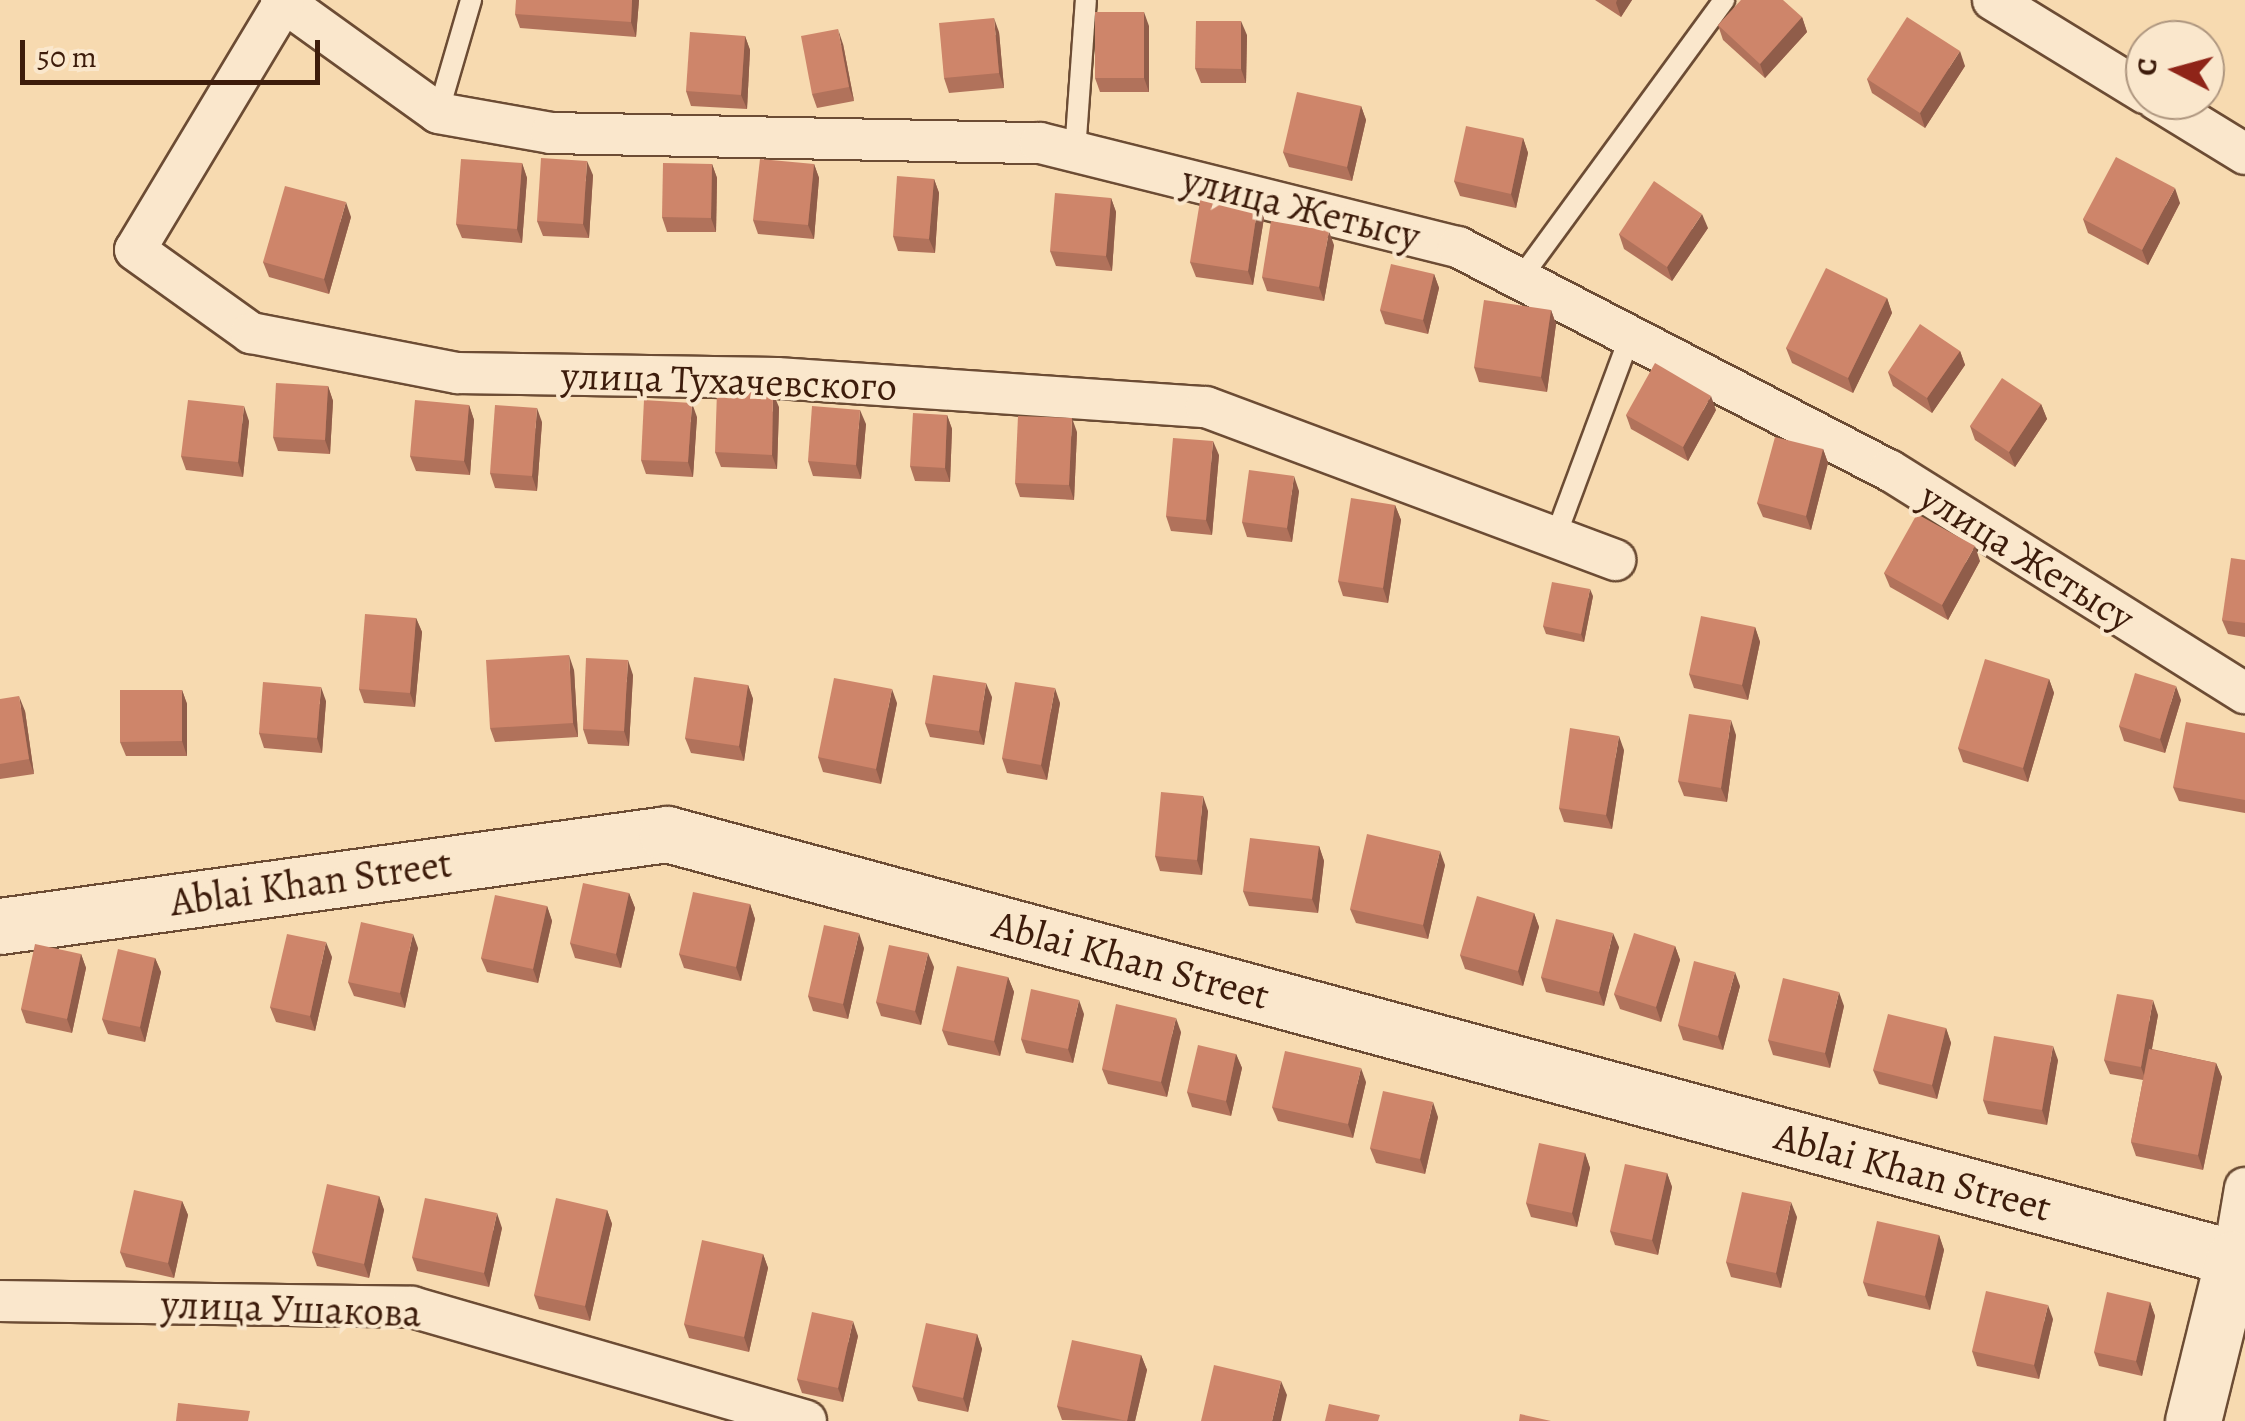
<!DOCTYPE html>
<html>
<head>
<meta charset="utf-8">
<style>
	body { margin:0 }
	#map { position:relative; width:2245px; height:1421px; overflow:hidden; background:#f7dab0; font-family:Alegreya,serif }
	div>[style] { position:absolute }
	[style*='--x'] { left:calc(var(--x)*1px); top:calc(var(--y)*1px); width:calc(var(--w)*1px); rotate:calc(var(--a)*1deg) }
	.roads { filter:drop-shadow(2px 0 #6c4c34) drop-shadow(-2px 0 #6c4c34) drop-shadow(0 2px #6c4c34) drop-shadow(0 -2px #6c4c34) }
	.lane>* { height:20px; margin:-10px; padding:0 10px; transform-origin:10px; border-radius:10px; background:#fae7cc }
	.street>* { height:40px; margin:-20px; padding:0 20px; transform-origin:20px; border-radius:20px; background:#fae7cc }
	.secondary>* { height:55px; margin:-27.5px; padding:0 27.5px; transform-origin:27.5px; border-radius:27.5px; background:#fae7cc }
	.wall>* { inset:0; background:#b1725b }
	.shaded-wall>* { inset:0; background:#905d4a }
	.building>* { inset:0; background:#ce856a }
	span { translate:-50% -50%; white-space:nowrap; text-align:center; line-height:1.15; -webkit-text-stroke:8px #fae7cc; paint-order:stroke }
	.street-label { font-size:40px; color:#3d1c0b }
	.north { position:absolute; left:2125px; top:20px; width:100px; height:100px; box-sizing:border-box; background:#fae7cc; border:2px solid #ae967f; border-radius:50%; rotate:276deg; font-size:28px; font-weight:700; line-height:40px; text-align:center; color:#3d1c0b }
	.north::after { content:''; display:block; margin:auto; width:35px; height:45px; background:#8f2418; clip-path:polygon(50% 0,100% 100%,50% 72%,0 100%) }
	.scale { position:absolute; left:20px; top:40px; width:300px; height:45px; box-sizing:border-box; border:5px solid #3d1c0b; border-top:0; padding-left:12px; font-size:30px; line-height:35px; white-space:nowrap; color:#3d1c0b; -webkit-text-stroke:8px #fae7cc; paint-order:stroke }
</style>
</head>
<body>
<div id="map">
	<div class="roads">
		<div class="lane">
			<div style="--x:438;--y:113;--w:118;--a:-73.7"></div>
			<div style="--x:1075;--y:152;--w:152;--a:-85.9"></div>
			<div style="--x:1520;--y:279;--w:346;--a:-53.8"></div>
			<div style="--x:1555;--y:538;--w:215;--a:-69.6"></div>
		</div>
		<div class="street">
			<div style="--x:281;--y:0;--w:193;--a:35.7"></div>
			<div style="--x:438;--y:113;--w:115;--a:10"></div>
			<div style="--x:551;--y:133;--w:489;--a:1.2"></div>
			<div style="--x:1040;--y:143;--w:431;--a:14"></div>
			<div style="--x:1458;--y:247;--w:485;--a:27.4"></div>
			<div style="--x:1889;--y:470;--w:420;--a:32.1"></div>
			<div style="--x:1993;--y:0;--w:178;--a:31.5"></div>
			<div style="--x:284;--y:2;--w:289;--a:121"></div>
			<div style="--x:135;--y:250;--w:143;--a:35.6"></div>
			<div style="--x:251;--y:333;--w:210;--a:11"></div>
			<div style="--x:457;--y:373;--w:320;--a:0.9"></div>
			<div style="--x:777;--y:378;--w:430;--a:3.9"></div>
			<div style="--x:1206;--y:407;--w:437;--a:20.5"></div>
			<div style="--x:2157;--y:100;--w:103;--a:31.5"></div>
			<div style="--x:2233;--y:1259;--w:72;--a:-80.4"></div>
			<div style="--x:0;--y:1301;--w:412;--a:0.8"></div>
			<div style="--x:412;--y:1307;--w:410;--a:16.1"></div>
		</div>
		<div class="secondary">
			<div style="--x:0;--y:926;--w:673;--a:-7.85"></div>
			<div style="--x:667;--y:834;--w:1635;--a:15.14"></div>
			<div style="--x:2193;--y:1421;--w:167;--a:-76.1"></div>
		</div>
	</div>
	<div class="wall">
		<div style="clip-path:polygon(639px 0,636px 37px,520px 28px,515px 14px)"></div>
		<div style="clip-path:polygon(1595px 0,1632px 0,1621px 17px)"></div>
		<div style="clip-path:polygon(1802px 17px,1807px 32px,1765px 78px,1723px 40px,1718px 25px)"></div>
		<div style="clip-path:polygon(1149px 26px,1149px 92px,1100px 92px,1095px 78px)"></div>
		<div style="clip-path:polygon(999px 32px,1004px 88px,949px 93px,944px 78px)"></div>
		<div style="clip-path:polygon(1247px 35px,1246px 83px,1201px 83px,1195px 68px)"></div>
		<div style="clip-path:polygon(745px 36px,750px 50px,747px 109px,691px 106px,686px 91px)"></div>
		<div style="clip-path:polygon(843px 44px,854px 101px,817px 108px,812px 94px)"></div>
		<div style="clip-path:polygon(1965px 66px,1925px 128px,1872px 93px,1867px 79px)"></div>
		<div style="clip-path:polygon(1361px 106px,1366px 120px,1352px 181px,1289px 167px,1283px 152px)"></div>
		<div style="clip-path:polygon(1523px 138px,1528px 153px,1516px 208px,1460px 196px,1454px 181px)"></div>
		<div style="clip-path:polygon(522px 163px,527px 178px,522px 243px,462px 238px,456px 224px)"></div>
		<div style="clip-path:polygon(712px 164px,717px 178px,716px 232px,667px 232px,662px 217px)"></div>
		<div style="clip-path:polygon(814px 164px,819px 178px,814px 239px,758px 234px,753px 220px)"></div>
		<div style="clip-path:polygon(593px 175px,589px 238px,543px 236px,537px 221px)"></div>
		<div style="clip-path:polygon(934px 179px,939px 193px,935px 253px,898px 251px,893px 236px)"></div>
		<div style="clip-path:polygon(1111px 198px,1116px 212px,1112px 271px,1056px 266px,1050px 251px)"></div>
		<div style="clip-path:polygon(2180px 203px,2148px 265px,2088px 233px,2083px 219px)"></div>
		<div style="clip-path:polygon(351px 217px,329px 294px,269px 277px,263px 262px)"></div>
		<div style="clip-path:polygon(1264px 218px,1253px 285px,1196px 277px,1190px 262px)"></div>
		<div style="clip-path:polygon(1708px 228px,1672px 281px,1624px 249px,1619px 234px)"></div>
		<div style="clip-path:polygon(1334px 245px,1324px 301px,1267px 291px,1262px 277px)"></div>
		<div style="clip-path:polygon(1434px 274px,1439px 288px,1428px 334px,1385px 324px,1380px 310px)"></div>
		<div style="clip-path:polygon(1887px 298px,1892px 313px,1853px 393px,1792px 363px,1786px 348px)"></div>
		<div style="clip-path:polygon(1551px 310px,1556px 324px,1547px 392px,1479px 382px,1474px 367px)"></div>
		<div style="clip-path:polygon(1960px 351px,1965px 365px,1932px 413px,1893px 386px,1888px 372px)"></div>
		<div style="clip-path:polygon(328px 386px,333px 401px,330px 454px,278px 451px,273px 437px)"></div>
		<div style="clip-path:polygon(2041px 404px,2047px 419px,2015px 467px,1975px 440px,1970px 426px)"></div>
		<div style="clip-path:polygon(469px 405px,474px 420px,470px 475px,416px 471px,410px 456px)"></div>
		<div style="clip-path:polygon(779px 407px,777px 469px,721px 467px,715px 452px)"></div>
		<div style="clip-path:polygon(1716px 410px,1688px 461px,1631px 429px,1626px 415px)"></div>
		<div style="clip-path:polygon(947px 415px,952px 429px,950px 482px,915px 481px,910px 466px)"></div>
		<div style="clip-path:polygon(697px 417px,693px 477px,646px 474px,641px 460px)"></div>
		<div style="clip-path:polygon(249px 421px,243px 477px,186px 470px,181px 456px)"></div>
		<div style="clip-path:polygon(542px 422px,537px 491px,495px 488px,490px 473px)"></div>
		<div style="clip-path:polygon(866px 424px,861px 479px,813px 476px,808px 461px)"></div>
		<div style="clip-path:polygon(1077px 432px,1074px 500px,1020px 497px,1015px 483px)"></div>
		<div style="clip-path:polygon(1823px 449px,1828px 463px,1811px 530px,1763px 517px,1757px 503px)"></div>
		<div style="clip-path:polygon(1219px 455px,1212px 535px,1171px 531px,1166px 516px)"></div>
		<div style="clip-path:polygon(1299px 491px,1292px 542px,1247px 537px,1242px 522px)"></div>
		<div style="clip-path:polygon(1395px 505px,1401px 520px,1388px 603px,1343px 596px,1338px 581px)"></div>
		<div style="clip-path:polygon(2245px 560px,2245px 637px,2228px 634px,2222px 620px)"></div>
		<div style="clip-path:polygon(1980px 561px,1948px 620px,1890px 587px,1884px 573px)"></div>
		<div style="clip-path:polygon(1593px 596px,1584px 642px,1546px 634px,1543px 626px)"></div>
		<div style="clip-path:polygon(416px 618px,422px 632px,415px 707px,364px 703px,359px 689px)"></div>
		<div style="clip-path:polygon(1755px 627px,1760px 642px,1748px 700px,1694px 688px,1689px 674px)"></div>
		<div style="clip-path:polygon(574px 670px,578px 737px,495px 742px,490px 728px)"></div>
		<div style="clip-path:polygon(633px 675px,629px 746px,588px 744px,583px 729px)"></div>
		<div style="clip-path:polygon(2049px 679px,2054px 693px,2028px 782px,1963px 762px,1958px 748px)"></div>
		<div style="clip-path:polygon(748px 685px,753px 699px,744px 761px,691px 753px,685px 738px)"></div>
		<div style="clip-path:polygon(182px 690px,187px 704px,187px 756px,126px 756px,120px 742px)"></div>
		<div style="clip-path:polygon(992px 697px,984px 745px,930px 737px,925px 723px)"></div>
		<div style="clip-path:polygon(0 699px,25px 711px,34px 774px,0 779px)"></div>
		<div style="clip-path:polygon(2181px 700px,2165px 753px,2124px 741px,2119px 726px)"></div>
		<div style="clip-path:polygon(326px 701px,322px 753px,264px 748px,259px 733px)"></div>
		<div style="clip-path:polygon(897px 703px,881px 784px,823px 772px,818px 757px)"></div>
		<div style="clip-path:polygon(1060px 703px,1047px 780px,1007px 773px,1002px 758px)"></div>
		<div style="clip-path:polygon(2245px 733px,2245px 813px,2179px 801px,2173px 787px)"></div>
		<div style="clip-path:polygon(1736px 735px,1727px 802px,1684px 796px,1678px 781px)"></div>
		<div style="clip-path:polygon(1624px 750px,1612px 829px,1564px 822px,1559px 808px)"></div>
		<div style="clip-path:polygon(1208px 811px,1202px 875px,1160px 871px,1155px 856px)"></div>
		<div style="clip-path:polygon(1319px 846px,1324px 861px,1318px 913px,1249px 906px,1243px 891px)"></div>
		<div style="clip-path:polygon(1445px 865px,1428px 939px,1356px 923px,1350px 909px)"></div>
		<div style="clip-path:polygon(629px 893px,635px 908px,621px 968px,575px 958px,570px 943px)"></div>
		<div style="clip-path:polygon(750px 904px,755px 919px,741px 981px,684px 968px,679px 954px)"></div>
		<div style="clip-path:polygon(547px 906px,552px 921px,538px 983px,487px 972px,481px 958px)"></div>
		<div style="clip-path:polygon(1534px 913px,1539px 927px,1523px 986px,1465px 969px,1460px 955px)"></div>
		<div style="clip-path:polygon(1675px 946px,1680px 960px,1661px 1022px,1620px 1009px,1614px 994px)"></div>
		<div style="clip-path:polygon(1619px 947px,1604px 1006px,1546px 992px,1541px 977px)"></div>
		<div style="clip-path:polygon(418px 948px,405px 1008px,354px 996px,348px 982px)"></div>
		<div style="clip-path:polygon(864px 948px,848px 1019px,813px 1011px,808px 996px)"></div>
		<div style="clip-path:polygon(81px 954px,86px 968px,72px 1033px,26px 1023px,21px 1009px)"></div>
		<div style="clip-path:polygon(332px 957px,315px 1031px,276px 1022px,270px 1007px)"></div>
		<div style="clip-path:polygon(155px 958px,161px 972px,145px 1042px,108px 1034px,102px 1019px)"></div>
		<div style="clip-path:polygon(934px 967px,921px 1025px,881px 1016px,876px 1002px)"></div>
		<div style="clip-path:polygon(1008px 977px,1014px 992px,1000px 1056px,948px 1045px,942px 1030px)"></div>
		<div style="clip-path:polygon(1740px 986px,1723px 1050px,1683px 1040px,1678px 1025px)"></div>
		<div style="clip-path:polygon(1844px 1006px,1830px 1068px,1773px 1055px,1768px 1040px)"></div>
		<div style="clip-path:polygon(1084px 1014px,1073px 1063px,1026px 1053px,1021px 1039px)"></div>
		<div style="clip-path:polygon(2158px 1015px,2152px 1049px,2216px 1063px,2222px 1077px,2203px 1170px,2136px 1156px,2131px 1142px,2143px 1080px,2110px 1074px,2104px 1060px)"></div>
		<div style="clip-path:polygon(1946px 1028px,1951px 1043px,1937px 1099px,1879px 1084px,1873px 1070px)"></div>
		<div style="clip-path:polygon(1181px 1032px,1167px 1097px,1108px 1084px,1102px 1069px)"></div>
		<div style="clip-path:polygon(1236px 1054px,1242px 1068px,1231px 1116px,1192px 1107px,1187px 1092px)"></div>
		<div style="clip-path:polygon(2058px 1060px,2047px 1125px,1988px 1114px,1983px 1100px)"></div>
		<div style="clip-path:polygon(1366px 1082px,1353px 1138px,1278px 1121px,1272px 1107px)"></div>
		<div style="clip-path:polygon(1438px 1117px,1425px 1174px,1376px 1163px,1370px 1148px)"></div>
		<div style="clip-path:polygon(1585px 1153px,1590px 1168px,1577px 1227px,1531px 1217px,1526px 1203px)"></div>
		<div style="clip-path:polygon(1667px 1173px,1672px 1187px,1658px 1255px,1615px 1245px,1610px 1231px)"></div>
		<div style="clip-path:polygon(379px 1196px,384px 1210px,369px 1278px,317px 1266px,312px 1252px)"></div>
		<div style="clip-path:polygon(182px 1201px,188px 1215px,174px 1278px,126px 1267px,120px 1252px)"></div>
		<div style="clip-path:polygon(607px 1210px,612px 1224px,590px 1321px,539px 1309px,534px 1295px)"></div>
		<div style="clip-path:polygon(1797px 1217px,1781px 1288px,1731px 1277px,1726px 1262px)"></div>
		<div style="clip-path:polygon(502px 1228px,489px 1287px,417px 1271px,412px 1257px)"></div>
		<div style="clip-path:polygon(1939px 1235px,1944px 1250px,1930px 1310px,1868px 1296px,1863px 1282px)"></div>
		<div style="clip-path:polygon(763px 1254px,768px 1268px,749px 1352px,689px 1338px,684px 1324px)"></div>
		<div style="clip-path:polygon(2150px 1302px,2155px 1316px,2142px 1376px,2099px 1366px,2094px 1352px)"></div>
		<div style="clip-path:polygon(2053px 1319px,2039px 1379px,1977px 1366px,1972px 1351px)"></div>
		<div style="clip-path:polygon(977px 1334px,982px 1349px,968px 1412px,918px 1401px,912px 1386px)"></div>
		<div style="clip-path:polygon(858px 1336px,843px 1402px,802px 1393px,797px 1379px)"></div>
		<div style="clip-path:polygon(1141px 1355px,1147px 1370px,1135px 1421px,1062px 1420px,1057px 1406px)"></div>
	</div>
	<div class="shaded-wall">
		<div style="clip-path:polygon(632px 0,639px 0,636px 37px,631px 22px)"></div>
		<div style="clip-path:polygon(1617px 0,1632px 0,1621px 17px,1616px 3px)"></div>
		<div style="clip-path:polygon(1144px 12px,1149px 26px,1149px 92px,1144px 78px)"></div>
		<div style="clip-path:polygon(1802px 17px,1807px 32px,1765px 78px,1760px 64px)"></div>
		<div style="clip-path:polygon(994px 18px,999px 32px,1004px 88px,999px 73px)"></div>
		<div style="clip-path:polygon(1241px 21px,1247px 35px,1246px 83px,1241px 69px)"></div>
		<div style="clip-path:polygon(838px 29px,843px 44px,854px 101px,849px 87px)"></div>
		<div style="clip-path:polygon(745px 36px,750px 50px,747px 109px,741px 95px)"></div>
		<div style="clip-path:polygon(1960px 51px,1965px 66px,1925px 128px,1920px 113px)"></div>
		<div style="clip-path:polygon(1361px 106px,1366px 120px,1352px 181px,1347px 167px)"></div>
		<div style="clip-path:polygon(1523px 138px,1528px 153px,1516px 208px,1511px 194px)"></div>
		<div style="clip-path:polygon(587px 161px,593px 175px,589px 238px,583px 224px)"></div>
		<div style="clip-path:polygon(522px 163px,527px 178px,522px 243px,517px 229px)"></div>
		<div style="clip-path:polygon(712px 164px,717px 178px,716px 232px,711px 218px)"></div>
		<div style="clip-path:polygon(814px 164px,819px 178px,814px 239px,808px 225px)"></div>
		<div style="clip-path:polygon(934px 179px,939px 193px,935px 253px,929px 239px)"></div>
		<div style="clip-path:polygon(2175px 188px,2180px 203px,2148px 265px,2142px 250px)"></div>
		<div style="clip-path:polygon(1111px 198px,1116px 212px,1112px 271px,1106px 256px)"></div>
		<div style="clip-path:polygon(346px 202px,351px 217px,329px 294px,324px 279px)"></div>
		<div style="clip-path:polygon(1258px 204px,1264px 218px,1253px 285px,1248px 271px)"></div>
		<div style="clip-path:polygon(1702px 214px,1708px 228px,1672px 281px,1667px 267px)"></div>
		<div style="clip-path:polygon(1329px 231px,1334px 245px,1324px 301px,1319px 287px)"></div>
		<div style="clip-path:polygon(1434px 274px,1439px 288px,1428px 334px,1423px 320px)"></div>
		<div style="clip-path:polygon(1887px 298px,1892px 313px,1853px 393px,1848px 378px)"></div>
		<div style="clip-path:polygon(1551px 310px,1556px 324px,1547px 392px,1541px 377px)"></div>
		<div style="clip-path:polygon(1960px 351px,1965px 365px,1932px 413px,1927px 398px)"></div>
		<div style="clip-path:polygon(328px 386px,333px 401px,330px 454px,325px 440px)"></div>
		<div style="clip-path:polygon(773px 393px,779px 407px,777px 469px,772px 455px)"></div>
		<div style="clip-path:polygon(1711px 396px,1716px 410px,1688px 461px,1683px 447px)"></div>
		<div style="clip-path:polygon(692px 403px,697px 417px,693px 477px,688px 462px)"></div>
		<div style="clip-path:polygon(2041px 404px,2047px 419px,2015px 467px,2009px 452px)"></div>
		<div style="clip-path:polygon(469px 405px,474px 420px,470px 475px,464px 461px)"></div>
		<div style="clip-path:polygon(244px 406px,249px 421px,243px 477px,238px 462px)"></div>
		<div style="clip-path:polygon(537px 408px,542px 422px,537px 491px,532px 476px)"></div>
		<div style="clip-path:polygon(860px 410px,866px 424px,861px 479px,856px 465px)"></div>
		<div style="clip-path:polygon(947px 415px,952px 429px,950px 482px,945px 468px)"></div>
		<div style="clip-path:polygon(1072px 418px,1077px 432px,1074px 500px,1069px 485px)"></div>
		<div style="clip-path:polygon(1213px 441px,1219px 455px,1212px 535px,1206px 520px)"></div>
		<div style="clip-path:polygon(1823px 449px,1828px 463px,1811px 530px,1806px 516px)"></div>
		<div style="clip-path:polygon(1294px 476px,1299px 491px,1292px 542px,1287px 528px)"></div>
		<div style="clip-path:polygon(1395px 505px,1401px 520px,1388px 603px,1383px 588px)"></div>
		<div style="clip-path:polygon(1975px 546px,1980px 561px,1948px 620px,1942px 605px)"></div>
		<div style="clip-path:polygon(1590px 589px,1593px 596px,1584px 642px,1581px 634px)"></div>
		<div style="clip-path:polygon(416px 618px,422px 632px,415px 707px,410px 693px)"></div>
		<div style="clip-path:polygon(1755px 627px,1760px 642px,1748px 700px,1742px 685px)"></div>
		<div style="clip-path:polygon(569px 655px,574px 670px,578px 737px,573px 723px)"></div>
		<div style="clip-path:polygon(628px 660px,633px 675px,629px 746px,624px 731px)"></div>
		<div style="clip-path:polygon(2049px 679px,2054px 693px,2028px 782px,2023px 768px)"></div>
		<div style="clip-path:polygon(986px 683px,992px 697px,984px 745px,979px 731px)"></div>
		<div style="clip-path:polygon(748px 685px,753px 699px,744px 761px,739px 746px)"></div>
		<div style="clip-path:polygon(2176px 686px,2181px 700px,2165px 753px,2160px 739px)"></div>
		<div style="clip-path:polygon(321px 687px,326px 701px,322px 753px,317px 738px)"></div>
		<div style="clip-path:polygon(1055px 688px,1060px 703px,1047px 780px,1041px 765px)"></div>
		<div style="clip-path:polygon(892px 689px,897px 703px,881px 784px,876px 769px)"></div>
		<div style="clip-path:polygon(182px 690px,187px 704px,187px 756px,182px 741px)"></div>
		<div style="clip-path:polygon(19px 696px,25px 711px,34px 774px,29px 759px)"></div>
		<div style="clip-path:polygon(1731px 720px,1736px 735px,1727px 802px,1721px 788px)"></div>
		<div style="clip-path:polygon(1619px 736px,1624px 750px,1612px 829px,1606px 815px)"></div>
		<div style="clip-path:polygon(1203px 796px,1208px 811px,1202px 875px,1197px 860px)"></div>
		<div style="clip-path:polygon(1319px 846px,1324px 861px,1318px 913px,1312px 899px)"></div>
		<div style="clip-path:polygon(1440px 851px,1445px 865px,1428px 939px,1423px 925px)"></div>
		<div style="clip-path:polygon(629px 893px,635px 908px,621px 968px,616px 954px)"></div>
		<div style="clip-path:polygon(750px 904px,755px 919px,741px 981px,736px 967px)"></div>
		<div style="clip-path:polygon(547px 906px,552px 921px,538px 983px,533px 969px)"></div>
		<div style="clip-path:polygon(1534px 913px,1539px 927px,1523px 986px,1518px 971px)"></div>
		<div style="clip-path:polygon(859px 933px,864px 948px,848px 1019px,843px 1004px)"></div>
		<div style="clip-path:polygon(1613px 933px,1619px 947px,1604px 1006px,1599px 992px)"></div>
		<div style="clip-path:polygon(413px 934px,418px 948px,405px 1008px,400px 993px)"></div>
		<div style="clip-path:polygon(326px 942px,332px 957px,315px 1031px,310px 1016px)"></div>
		<div style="clip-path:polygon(1675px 946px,1680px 960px,1661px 1022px,1656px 1007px)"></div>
		<div style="clip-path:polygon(928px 953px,934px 967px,921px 1025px,915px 1011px)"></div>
		<div style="clip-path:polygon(81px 954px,86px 968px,72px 1033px,67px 1019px)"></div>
		<div style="clip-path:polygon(155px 958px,161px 972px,145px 1042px,140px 1027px)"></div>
		<div style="clip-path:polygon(1735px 972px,1740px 986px,1723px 1050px,1718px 1036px)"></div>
		<div style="clip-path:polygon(1008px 977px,1014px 992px,1000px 1056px,994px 1041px)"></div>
		<div style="clip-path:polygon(1839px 992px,1844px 1006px,1830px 1068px,1825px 1053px)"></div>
		<div style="clip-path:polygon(1079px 1000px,1084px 1014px,1073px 1063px,1068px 1049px)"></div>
		<div style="clip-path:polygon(2153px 1000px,2158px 1015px,2146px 1081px,2141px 1067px)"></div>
		<div style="clip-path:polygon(1176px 1018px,1181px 1032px,1167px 1097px,1161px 1082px)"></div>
		<div style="clip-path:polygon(1946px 1028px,1951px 1043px,1937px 1099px,1932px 1085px)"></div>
		<div style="clip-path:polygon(2053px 1046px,2058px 1060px,2047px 1125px,2042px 1110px)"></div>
		<div style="clip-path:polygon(1236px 1054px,1242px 1068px,1231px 1116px,1226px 1101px)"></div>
		<div style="clip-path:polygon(2216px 1063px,2222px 1077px,2203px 1170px,2198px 1155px)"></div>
		<div style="clip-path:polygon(1361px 1068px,1366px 1082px,1353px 1138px,1348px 1124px)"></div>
		<div style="clip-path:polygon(1433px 1102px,1438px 1117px,1425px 1174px,1420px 1159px)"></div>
		<div style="clip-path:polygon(1585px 1153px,1590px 1168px,1577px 1227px,1572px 1213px)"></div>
		<div style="clip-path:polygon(1667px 1173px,1672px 1187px,1658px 1255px,1652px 1240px)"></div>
		<div style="clip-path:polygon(379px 1196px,384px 1210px,369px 1278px,364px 1264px)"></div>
		<div style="clip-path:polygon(182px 1201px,188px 1215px,174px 1278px,168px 1263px)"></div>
		<div style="clip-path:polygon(1791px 1202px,1797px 1217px,1781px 1288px,1776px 1273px)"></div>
		<div style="clip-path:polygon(607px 1210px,612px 1224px,590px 1321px,585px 1306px)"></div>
		<div style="clip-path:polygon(497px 1213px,502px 1228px,489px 1287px,484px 1273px)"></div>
		<div style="clip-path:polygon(1939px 1235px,1944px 1250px,1930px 1310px,1925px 1296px)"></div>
		<div style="clip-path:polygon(763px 1254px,768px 1268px,749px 1352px,744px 1337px)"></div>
		<div style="clip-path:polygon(2150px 1302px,2155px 1316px,2142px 1376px,2136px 1361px)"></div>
		<div style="clip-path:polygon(2048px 1305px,2053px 1319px,2039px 1379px,2034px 1365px)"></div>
		<div style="clip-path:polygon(853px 1321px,858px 1336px,843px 1402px,838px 1388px)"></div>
		<div style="clip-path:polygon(977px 1334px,982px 1349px,968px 1412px,963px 1398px)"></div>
		<div style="clip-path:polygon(1141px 1355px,1147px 1370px,1135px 1421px,1127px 1421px)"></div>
		<div style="clip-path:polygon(1281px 1381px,1287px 1395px,1281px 1421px,1272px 1421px)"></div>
	</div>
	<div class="building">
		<div style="clip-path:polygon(516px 0,632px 0,631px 22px,515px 14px)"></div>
		<div style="clip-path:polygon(1741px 0,1783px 0,1802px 17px,1760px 64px,1718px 25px)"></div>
		<div style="clip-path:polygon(1095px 12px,1144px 12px,1144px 78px,1095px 78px)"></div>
		<div style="clip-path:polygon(1907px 17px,1960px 51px,1920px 113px,1867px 79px)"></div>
		<div style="clip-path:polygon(994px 18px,999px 73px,944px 78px,939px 23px)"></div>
		<div style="clip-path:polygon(1196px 21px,1241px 21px,1241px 69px,1195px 68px)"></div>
		<div style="clip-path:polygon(838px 29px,849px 87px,812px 94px,801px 36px)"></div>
		<div style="clip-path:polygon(690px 32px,745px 36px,741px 95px,686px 91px)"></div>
		<div style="clip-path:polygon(1297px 92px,1361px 106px,1347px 167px,1283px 152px)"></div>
		<div style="clip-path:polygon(1466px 126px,1523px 138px,1511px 194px,1454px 181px)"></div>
		<div style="clip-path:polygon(2116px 157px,2175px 188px,2142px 250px,2083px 219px)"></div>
		<div style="clip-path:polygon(541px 158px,587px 161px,583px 224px,537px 221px)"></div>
		<div style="clip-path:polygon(461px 159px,522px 163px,517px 229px,456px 224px)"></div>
		<div style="clip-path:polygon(760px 159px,814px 164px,808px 225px,753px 220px)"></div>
		<div style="clip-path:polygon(663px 163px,712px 164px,711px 218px,662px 217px)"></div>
		<div style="clip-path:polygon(897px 176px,934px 179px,929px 239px,893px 236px)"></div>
		<div style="clip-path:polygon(1654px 181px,1702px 214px,1667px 267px,1619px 234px)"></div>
		<div style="clip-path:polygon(285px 186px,346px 202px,324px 279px,263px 262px)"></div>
		<div style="clip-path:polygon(1055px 193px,1111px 198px,1106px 256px,1050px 251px)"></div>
		<div style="clip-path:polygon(1201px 195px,1258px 204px,1248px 271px,1190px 262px)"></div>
		<div style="clip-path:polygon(1271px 221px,1329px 231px,1319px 287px,1262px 277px)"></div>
		<div style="clip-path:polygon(1391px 264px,1434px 274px,1423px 320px,1380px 310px)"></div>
		<div style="clip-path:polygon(1826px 268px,1887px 298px,1848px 378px,1786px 348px)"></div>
		<div style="clip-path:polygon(1484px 300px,1551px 310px,1541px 377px,1474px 367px)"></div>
		<div style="clip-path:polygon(1920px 324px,1960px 351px,1927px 398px,1888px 372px)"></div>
		<div style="clip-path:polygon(1655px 363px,1711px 396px,1683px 447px,1626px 415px)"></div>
		<div style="clip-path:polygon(2002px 378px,2041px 404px,2009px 452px,1970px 426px)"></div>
		<div style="clip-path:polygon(276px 383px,328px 386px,325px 440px,273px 437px)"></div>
		<div style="clip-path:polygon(717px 391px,773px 393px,772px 455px,715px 452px)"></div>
		<div style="clip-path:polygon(188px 400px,244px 406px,238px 462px,181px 456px)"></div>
		<div style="clip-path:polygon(415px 400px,469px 405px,464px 461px,410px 456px)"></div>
		<div style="clip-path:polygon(644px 400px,692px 403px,688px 462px,641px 460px)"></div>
		<div style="clip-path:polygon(495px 405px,537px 408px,532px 476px,490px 473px)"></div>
		<div style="clip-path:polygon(812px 406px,860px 410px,856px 465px,808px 461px)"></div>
		<div style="clip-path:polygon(913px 413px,947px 415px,945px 468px,910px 466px)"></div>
		<div style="clip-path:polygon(1018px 416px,1072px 418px,1069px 485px,1015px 483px)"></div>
		<div style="clip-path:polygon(1775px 437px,1823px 449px,1806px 516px,1757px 503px)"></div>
		<div style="clip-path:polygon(1173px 438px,1213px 441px,1206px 520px,1166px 516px)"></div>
		<div style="clip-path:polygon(1249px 470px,1294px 476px,1287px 528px,1242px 522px)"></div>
		<div style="clip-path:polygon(1351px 498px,1395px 505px,1383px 588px,1338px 581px)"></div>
		<div style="clip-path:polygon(1917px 514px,1975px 546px,1942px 605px,1884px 573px)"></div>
		<div style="clip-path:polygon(2231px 558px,2245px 560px,2245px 623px,2222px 620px)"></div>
		<div style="clip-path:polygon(1552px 582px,1590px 589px,1581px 634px,1543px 626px)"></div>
		<div style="clip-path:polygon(365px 614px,416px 618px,410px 693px,359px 689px)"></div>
		<div style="clip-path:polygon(1701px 616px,1755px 627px,1742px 685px,1689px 674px)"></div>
		<div style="clip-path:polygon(569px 655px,573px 723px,490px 728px,486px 660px)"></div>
		<div style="clip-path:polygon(586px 658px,628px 660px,624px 731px,583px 729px)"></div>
		<div style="clip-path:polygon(1985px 659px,2049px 679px,2023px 768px,1958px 748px)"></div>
		<div style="clip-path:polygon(2135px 673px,2176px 686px,2160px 739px,2119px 726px)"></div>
		<div style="clip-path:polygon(933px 675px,986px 683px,979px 731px,925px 723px)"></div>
		<div style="clip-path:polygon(694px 677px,748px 685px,739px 746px,685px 738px)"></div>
		<div style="clip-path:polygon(834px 678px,892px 689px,876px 769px,818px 757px)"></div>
		<div style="clip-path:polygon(263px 682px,321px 687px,317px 738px,259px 733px)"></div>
		<div style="clip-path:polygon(1015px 682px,1055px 688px,1041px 765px,1002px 758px)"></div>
		<div style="clip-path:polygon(120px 690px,182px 690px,182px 741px,120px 742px)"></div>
		<div style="clip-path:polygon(19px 696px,29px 759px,0 764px,0 699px)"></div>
		<div style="clip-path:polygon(1689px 714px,1731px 720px,1721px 788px,1678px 781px)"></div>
		<div style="clip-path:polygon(2186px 722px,2245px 733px,2245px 800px,2173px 787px)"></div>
		<div style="clip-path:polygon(1570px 728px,1619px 736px,1606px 815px,1559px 808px)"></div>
		<div style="clip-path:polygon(1161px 792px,1203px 796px,1197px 860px,1155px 856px)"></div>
		<div style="clip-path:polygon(1367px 834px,1440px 851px,1423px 925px,1350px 909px)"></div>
		<div style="clip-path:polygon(1250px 838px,1319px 846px,1312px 899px,1243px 891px)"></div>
		<div style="clip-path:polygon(583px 883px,629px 893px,616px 954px,570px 943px)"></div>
		<div style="clip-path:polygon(693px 892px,750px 904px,736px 967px,679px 954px)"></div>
		<div style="clip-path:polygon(495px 895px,547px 906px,533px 969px,481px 958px)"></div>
		<div style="clip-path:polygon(1477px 896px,1534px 913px,1518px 971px,1460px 955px)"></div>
		<div style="clip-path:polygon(1556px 919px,1613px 933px,1599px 992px,1541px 977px)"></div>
		<div style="clip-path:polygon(361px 922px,413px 934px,400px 993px,348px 982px)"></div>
		<div style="clip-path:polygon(824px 925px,859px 933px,843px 1004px,808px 996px)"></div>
		<div style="clip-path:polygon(1634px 933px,1675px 946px,1656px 1007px,1614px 994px)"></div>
		<div style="clip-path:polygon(287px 934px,326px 942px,310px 1016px,270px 1007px)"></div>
		<div style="clip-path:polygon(35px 944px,81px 954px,67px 1019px,21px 1009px)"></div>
		<div style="clip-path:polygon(889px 945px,928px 953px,915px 1011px,876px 1002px)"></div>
		<div style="clip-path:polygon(118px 949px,155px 958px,140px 1027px,102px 1019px)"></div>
		<div style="clip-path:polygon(1694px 961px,1735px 972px,1718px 1036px,1678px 1025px)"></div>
		<div style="clip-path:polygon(957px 966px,1008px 977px,994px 1041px,942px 1030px)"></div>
		<div style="clip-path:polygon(1783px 978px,1839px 992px,1825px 1053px,1768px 1040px)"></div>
		<div style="clip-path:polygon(1031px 989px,1079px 1000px,1068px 1049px,1021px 1039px)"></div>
		<div style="clip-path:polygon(2117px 994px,2153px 1000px,2141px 1067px,2104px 1060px)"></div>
		<div style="clip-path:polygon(1116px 1004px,1176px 1018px,1161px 1082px,1102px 1069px)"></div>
		<div style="clip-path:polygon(1888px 1014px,1946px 1028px,1932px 1085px,1873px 1070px)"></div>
		<div style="clip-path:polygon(1994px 1036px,2053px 1046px,2042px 1110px,1983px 1100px)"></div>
		<div style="clip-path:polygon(1198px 1045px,1236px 1054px,1226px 1101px,1187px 1092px)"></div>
		<div style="clip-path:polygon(2149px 1049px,2216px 1063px,2198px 1155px,2131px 1142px)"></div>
		<div style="clip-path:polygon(1285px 1051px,1361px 1068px,1348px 1124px,1272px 1107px)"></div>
		<div style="clip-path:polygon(1383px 1091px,1433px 1102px,1420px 1159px,1370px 1148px)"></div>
		<div style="clip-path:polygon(1539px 1143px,1585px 1153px,1572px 1213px,1526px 1203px)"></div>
		<div style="clip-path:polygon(1625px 1164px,1667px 1173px,1652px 1240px,1610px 1231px)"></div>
		<div style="clip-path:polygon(327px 1184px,379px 1196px,364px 1264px,312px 1252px)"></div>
		<div style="clip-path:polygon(134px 1190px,182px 1201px,168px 1263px,120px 1252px)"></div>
		<div style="clip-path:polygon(1742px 1192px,1791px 1202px,1776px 1273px,1726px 1262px)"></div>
		<div style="clip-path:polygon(425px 1198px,497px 1213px,484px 1273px,412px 1257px)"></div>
		<div style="clip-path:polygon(556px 1198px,607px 1210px,585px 1306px,534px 1295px)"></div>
		<div style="clip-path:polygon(1877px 1221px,1939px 1235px,1925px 1296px,1863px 1282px)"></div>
		<div style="clip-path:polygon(702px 1240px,763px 1254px,744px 1337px,684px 1324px)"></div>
		<div style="clip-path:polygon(1986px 1291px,2048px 1305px,2034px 1365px,1972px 1351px)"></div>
		<div style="clip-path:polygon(2107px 1292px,2150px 1302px,2136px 1361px,2094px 1352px)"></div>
		<div style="clip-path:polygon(812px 1312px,853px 1321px,838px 1388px,797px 1379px)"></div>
		<div style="clip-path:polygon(926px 1323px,977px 1334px,963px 1398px,912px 1386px)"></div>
		<div style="clip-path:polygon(1072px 1340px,1141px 1355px,1127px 1421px,1057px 1406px)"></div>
		<div style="clip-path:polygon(1214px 1365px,1281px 1381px,1272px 1421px,1201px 1421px)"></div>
		<div style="clip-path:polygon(178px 1403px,250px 1411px,248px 1421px,176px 1421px)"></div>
		<div style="clip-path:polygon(1329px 1404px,1380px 1415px,1378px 1421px,1325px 1421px)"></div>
		<div style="clip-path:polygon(1520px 1414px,1551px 1421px,1519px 1421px)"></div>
	</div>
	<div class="street-label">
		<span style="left:1301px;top:208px;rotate:14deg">улица Жетысу</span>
		<span style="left:729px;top:381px;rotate:2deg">улица Тухачевского</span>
		<span style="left:2027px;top:557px;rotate:32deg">улица Жетысу</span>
		<span style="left:311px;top:883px;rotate:-8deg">Ablai Khan Street</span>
		<span style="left:1131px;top:960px;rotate:15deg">Ablai Khan Street</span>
		<span style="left:1913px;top:1172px;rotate:15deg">Ablai Khan Street</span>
		<span style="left:291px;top:1309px;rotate:2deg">улица Ушакова</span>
	</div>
	<div class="north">С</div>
	<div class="scale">50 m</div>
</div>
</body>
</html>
